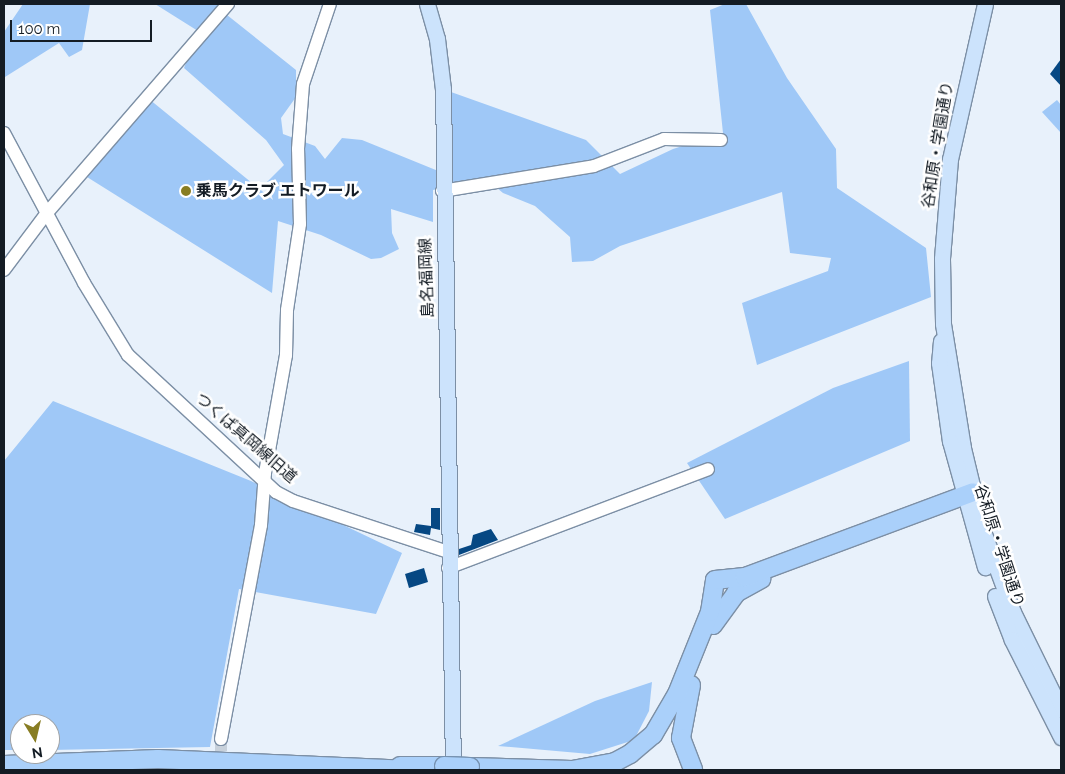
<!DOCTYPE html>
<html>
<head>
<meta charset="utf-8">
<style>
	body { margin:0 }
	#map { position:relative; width:1065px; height:774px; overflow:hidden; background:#e8f1fb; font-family:Raleway,"Noto Sans JP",sans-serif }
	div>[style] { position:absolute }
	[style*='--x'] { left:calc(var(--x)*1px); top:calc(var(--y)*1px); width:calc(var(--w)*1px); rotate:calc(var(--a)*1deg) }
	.green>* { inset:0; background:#9fc8f7 }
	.building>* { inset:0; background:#064883 }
	.minor-tunnel>* { height:12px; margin-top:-6px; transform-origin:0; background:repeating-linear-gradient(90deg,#c8d1db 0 12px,transparent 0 18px) }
	.roads { filter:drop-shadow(1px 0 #7c8fa5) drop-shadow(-1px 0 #7c8fa5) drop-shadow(0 1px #7c8fa5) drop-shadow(0 -1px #7c8fa5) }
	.minor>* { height:12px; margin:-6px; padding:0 6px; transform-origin:6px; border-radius:6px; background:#fff }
	.major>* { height:15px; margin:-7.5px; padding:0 7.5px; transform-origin:7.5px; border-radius:7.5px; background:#cce3fc }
	.highway>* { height:18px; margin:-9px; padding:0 9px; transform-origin:9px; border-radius:9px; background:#aad0fa }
	.bridges { filter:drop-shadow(1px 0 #7691af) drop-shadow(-1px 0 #7691af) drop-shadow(0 1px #7691af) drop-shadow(0 -1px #7691af) }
	.highway-bridge>* { height:18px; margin:-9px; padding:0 9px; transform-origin:9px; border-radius:9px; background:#aad0fa }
	.dots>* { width:14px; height:14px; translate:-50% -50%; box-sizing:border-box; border:2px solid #fff; border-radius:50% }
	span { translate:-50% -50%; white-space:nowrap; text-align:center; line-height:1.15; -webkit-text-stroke:5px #fff; paint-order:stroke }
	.street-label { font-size:16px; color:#141c24 }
	.poi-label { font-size:16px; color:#141c24; font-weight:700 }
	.left { translate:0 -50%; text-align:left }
	.frame { position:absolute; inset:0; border:5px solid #141c24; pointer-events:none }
	.north { position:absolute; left:10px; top:714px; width:50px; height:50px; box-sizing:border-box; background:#fff; border:1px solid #a1a4a7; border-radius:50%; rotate:171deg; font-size:14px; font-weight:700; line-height:20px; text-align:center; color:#141c24 }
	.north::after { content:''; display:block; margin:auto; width:18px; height:22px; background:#887d23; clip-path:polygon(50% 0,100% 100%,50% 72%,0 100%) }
	.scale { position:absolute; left:10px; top:20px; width:142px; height:22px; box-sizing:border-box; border:2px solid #141c24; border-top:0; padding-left:6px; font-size:15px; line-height:18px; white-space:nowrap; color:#141c24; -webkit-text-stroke:4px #fff; paint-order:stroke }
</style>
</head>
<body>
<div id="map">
	<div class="green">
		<div style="clip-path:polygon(23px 4px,90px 4px,82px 50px,69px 57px,59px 43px,5px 77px,4px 32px)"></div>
		<div style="clip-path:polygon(155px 4px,226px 4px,222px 11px,296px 70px,296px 97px,281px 118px,283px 134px,315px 146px,325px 159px,342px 138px,362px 140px,453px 177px,451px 92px,586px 140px,620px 174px,673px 149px,723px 133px,710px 10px,725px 4px,746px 4px,787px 78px,836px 149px,837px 188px,926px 248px,931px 297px,757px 365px,742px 303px,828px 271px,831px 258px,790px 253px,782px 192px,620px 246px,593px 261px,572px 262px,570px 237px,535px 206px,503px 193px,484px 177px,433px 190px,433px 222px,391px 209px,392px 233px,399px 249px,381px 258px,371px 259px,321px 235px,278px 221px,272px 293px,87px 177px,149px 99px,273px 200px,267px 182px,284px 165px,266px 140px,184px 68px,198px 31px)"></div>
		<div style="clip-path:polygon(1057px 100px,1061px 105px,1061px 133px,1042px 112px)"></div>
		<div style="clip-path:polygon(909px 361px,910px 441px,725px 519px,687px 463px,833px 388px)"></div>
		<div style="clip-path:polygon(53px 401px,251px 481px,402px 553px,376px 614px,239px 589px,210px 747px,50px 750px,50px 724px,20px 724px,20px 750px,4px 750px,4px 461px)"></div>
		<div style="clip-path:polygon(652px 682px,649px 711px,634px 740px,590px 754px,498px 746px,595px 701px)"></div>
	</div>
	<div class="building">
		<div style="clip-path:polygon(1061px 59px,1061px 86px,1050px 74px)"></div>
		<div style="clip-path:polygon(431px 508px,440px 508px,440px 530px,431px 528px,430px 535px,414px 532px,416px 524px,431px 526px)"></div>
		<div style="clip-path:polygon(491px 529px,498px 540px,459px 555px,459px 549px,471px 545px,473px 535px)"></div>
		<div style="clip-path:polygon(424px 568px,428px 582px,409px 588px,405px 574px)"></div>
	</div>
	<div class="minor-tunnel">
		<div style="--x:221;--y:739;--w:31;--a:90"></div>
	</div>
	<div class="roads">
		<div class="minor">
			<div style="--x:4;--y:133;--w:170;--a:61.9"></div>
			<div style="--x:84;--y:283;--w:84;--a:58.6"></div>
			<div style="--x:128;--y:355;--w:202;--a:42.8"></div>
			<div style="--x:276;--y:492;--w:19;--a:28"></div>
			<div style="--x:293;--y:501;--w:163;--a:18.2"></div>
			<div style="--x:442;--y:191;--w:154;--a:-9.3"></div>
			<div style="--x:594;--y:166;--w:75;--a:-21.1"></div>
			<div style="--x:664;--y:139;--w:57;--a:1"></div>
			<div style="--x:4;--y:270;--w:70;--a:-53.1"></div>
			<div style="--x:46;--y:214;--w:278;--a:-49.1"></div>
			<div style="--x:448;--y:568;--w:278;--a:-20.8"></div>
			<div style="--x:221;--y:739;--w:218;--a:-79.4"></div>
			<div style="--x:261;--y:525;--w:52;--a:-85.6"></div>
			<div style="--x:265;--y:473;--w:120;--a:-79.9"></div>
			<div style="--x:286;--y:355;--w:45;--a:-88.7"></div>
			<div style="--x:287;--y:310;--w:87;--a:-81.4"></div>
			<div style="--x:300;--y:224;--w:75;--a:-91.5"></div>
			<div style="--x:298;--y:149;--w:65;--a:-85.6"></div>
			<div style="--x:303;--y:84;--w:84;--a:-71.4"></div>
		</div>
		<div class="major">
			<div style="--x:427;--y:4;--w:36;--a:74"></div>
			<div style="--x:437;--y:39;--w:50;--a:83.2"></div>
			<div style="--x:443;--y:89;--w:681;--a:89.16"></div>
			<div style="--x:985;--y:4;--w:159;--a:102.7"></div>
			<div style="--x:950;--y:159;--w:100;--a:94.6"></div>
			<div style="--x:942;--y:259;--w:65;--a:89.1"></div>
			<div style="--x:943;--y:324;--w:126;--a:80.8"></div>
			<div style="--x:963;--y:448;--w:85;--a:76.5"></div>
			<div style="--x:983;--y:531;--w:86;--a:69.7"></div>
			<div style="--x:1013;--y:612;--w:109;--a:63.9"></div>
			<div style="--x:941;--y:341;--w:22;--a:95"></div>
			<div style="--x:939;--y:363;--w:79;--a:82"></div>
			<div style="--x:950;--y:441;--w:131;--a:74.5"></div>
			<div style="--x:995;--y:596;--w:47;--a:68.9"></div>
			<div style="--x:1012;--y:640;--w:109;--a:63.2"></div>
		</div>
		<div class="highway">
			<div style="--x:713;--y:625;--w:39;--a:-54"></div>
			<div style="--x:736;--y:593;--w:29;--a:-29"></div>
			<div style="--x:691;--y:685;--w:54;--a:100.7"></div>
			<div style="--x:681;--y:738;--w:34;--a:69"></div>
			<div style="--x:4;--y:765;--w:154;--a:-2.2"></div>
			<div style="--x:158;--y:759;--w:253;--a:2.5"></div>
			<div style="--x:400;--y:766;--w:44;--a:0"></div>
			<div style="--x:470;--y:767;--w:102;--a:1.7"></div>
			<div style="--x:572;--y:770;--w:44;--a:-10.5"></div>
			<div style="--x:615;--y:762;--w:17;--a:-28"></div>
			<div style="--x:630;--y:754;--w:30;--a:-40"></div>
			<div style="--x:653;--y:735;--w:48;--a:-59.7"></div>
			<div style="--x:677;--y:694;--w:88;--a:-68.1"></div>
			<div style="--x:710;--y:612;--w:32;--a:-81"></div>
			<div style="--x:715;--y:580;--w:30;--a:-6"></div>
			<div style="--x:745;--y:577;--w:243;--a:-20.4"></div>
		</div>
	</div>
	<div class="bridges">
		<div class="highway-bridge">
			<div style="--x:444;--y:766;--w:26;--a:2"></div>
		</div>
	</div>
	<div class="dots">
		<div style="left:186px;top:191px;background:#887d23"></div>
	</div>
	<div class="street-label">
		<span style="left:938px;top:145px;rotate:-81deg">谷和原・学園通り</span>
		<span style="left:427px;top:278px;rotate:-92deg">島名福岡線</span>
		<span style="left:246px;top:438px;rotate:41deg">つくば真岡線旧道</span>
		<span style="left:999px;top:546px;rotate:72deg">谷和原・学園通り</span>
	</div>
	<div class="poi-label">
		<span class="left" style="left:196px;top:191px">乗馬クラブ エトワール</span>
	</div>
	<div class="frame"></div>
	<div class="north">N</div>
	<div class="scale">100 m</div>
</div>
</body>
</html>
